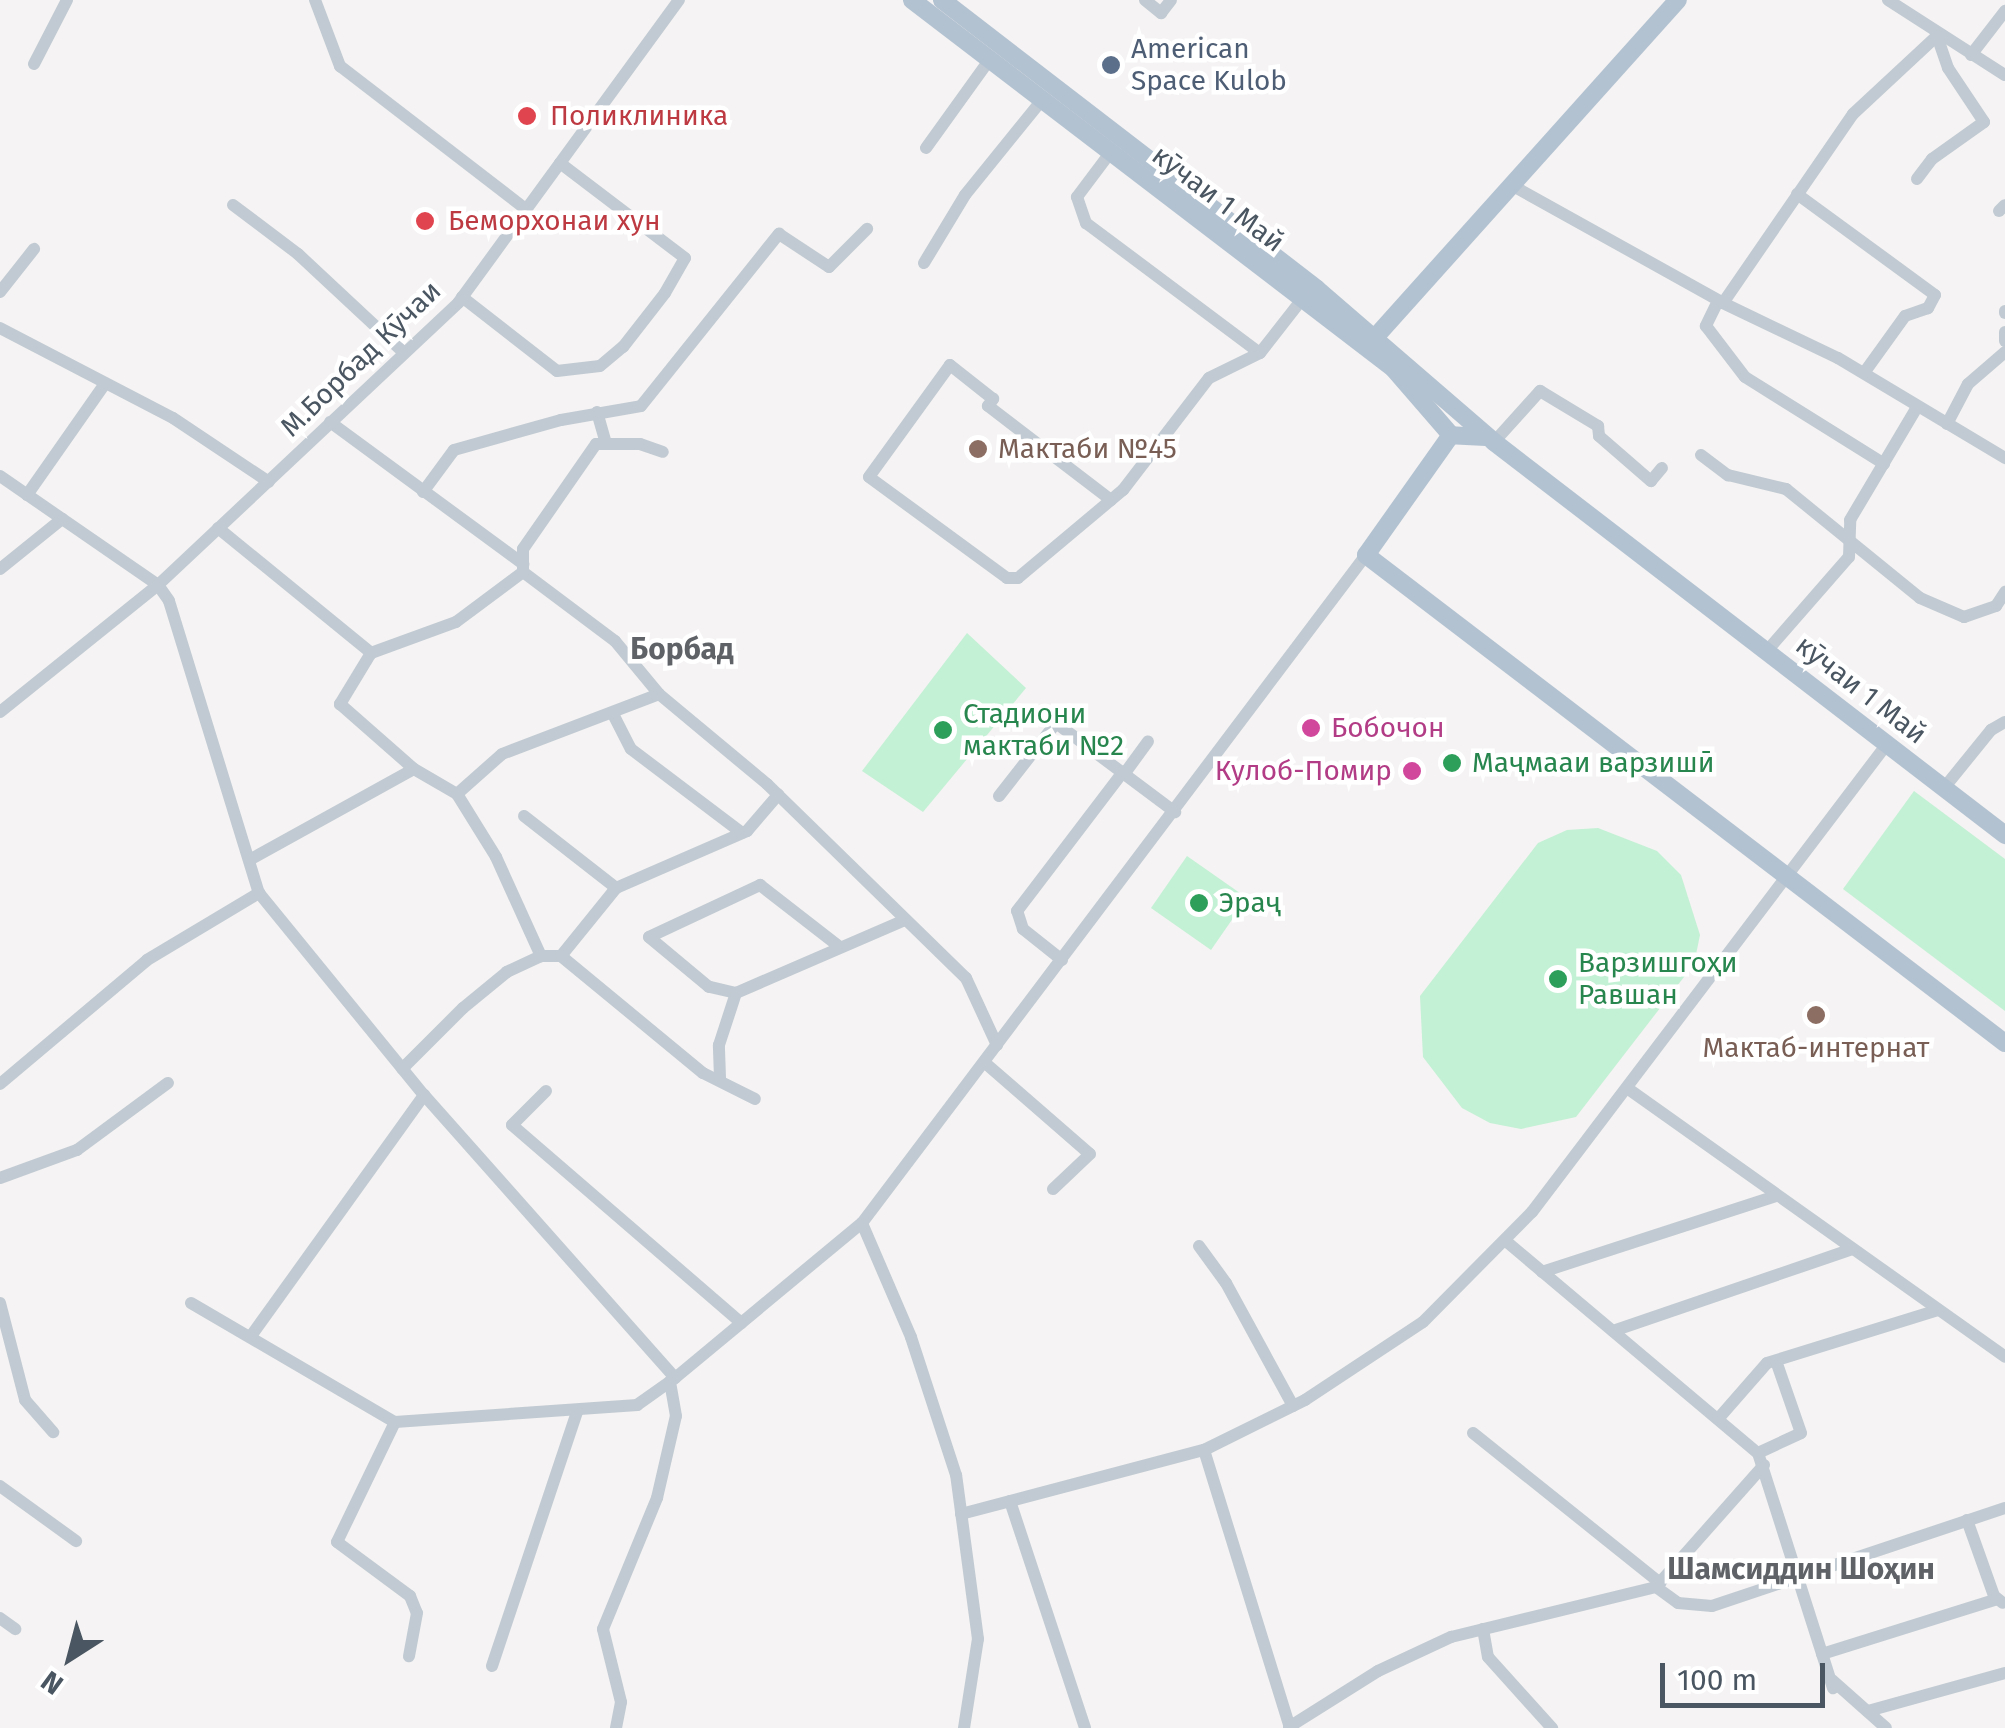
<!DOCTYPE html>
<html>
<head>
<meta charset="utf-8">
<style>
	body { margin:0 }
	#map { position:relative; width:2005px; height:1728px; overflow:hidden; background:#f5f3f3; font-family:"Fira Sans",sans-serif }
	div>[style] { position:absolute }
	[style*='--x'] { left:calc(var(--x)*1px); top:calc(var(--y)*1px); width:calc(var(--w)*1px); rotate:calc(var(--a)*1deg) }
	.green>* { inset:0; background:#c3f1d5 }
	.minor>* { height:12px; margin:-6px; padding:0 6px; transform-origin:6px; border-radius:6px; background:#c1cad2 }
	.major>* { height:18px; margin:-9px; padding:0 9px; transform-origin:9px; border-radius:9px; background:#b3c2d1 }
	.dots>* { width:28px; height:28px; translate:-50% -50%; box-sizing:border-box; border:5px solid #fff; border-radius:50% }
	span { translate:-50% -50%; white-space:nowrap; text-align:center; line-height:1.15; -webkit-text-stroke:9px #fff; paint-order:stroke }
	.service-label { font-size:28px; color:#4e5e75 }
	.left { translate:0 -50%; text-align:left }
	.health-label { font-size:28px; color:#be3a42 }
	.street-label { font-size:28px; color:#4a5661 }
	.education-label { font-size:28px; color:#785e54 }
	.leisure-label { font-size:28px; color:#27864d }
	.hotel-label { font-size:28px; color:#b23c85 }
	.right { translate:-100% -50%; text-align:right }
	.neighbourhood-label { font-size:30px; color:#5f6368; font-weight:700 }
	.north { position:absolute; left:20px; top:1608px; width:100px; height:100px; -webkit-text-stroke:8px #fff; paint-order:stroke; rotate:216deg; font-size:28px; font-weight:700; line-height:40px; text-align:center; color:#4a5661 }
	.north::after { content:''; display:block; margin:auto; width:35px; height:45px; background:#4a5661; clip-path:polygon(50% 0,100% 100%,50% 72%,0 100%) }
	.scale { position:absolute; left:1660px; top:1663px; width:165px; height:45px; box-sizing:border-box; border:5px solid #4a5661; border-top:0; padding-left:12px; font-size:30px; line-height:35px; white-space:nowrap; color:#4a5661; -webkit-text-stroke:8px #fff; paint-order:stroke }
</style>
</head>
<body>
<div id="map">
	<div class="green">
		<div style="clip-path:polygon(967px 633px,1026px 688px,923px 812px,862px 771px)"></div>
		<div style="clip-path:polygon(1914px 791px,2005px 859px,2005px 1011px,1843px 889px)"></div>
		<div style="clip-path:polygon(1598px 828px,1657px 851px,1681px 875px,1700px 935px,1694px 964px,1576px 1117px,1521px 1129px,1490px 1123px,1462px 1108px,1423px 1057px,1420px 996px,1538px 843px,1567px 830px)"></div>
		<div style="clip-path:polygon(1187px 856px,1247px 898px,1211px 950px,1151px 908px)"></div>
	</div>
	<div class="minor">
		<div style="--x:315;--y:0;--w:71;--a:69.3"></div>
		<div style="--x:340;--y:66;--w:235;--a:37.6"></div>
		<div style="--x:1145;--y:0;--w:21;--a:39"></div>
		<div style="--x:1161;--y:13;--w:16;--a:-52"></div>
		<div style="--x:1888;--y:0;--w:139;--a:32.7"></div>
		<div style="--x:1971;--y:55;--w:56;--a:-52.3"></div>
		<div style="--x:34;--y:64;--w:72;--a:-62.7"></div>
		<div style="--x:926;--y:148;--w:110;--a:-54.3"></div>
		<div style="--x:1110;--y:153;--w:55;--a:126.9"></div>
		<div style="--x:1077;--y:197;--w:28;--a:71"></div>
		<div style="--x:1086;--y:223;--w:217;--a:36.8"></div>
		<div style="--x:1515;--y:187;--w:238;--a:29.1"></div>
		<div style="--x:1723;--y:303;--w:127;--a:25.6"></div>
		<div style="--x:1838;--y:358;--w:195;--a:30.9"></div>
		<div style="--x:1797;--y:194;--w:171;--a:36.2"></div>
		<div style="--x:1935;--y:295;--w:15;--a:118"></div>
		<div style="--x:1928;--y:308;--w:24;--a:161"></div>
		<div style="--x:1905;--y:316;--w:70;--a:125.7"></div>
		<div style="--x:233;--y:205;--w:81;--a:37"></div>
		<div style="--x:298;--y:254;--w:145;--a:43"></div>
		<div style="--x:1999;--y:211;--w:8;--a:-45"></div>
		<div style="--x:924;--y:263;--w:79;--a:-58.9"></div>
		<div style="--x:965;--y:195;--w:122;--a:-51"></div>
		<div style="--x:0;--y:292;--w:55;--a:-51.7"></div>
		<div style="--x:462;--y:297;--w:120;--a:37.9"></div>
		<div style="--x:557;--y:371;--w:43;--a:-6.6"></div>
		<div style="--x:600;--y:366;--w:30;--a:-40"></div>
		<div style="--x:623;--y:347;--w:68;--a:-52.1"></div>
		<div style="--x:665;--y:293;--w:40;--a:-60.3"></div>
		<div style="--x:685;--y:258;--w:157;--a:-142.8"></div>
		<div style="--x:1718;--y:301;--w:28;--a:116"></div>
		<div style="--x:1706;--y:326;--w:64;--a:52.6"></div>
		<div style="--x:1745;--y:377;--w:164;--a:32"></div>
		<div style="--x:1723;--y:303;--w:229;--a:-55.5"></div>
		<div style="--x:1853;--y:114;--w:115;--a:-42.9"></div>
		<div style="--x:1937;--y:36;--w:34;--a:71"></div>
		<div style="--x:1948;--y:68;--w:65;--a:56.3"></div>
		<div style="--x:1984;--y:122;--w:64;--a:144.6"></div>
		<div style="--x:1932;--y:159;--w:25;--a:127"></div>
		<div style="--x:2005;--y:311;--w:2;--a:90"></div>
		<div style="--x:0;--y:328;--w:195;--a:27.5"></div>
		<div style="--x:173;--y:418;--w:115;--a:33.7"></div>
		<div style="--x:2005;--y:332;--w:9;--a:90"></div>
		<div style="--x:597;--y:412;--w:29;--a:74"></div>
		<div style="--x:330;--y:422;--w:240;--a:36.3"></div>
		<div style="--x:523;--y:564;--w:8;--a:90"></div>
		<div style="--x:523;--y:572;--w:115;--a:36.9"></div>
		<div style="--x:615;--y:641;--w:69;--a:50.3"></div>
		<div style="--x:659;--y:694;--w:141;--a:39.8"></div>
		<div style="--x:767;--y:784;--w:278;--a:44.3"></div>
		<div style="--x:966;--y:978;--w:74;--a:65.2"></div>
		<div style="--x:1947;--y:424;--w:45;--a:-62.3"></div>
		<div style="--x:1968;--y:384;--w:49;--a:-40.9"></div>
		<div style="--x:1494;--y:442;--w:69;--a:-48"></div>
		<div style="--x:1540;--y:391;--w:68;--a:31.1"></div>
		<div style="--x:1598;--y:426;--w:10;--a:84"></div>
		<div style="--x:1599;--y:436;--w:69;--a:40.9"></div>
		<div style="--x:1651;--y:481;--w:17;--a:-50"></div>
		<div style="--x:1701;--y:455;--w:34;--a:37"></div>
		<div style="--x:1728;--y:475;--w:60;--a:13.6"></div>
		<div style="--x:1786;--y:489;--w:173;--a:39.1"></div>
		<div style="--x:1920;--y:598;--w:48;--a:23.4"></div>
		<div style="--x:1964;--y:617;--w:34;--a:-19"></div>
		<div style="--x:1996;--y:606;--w:17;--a:-57"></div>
		<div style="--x:0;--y:476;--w:192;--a:34.6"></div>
		<div style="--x:158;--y:585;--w:19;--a:55"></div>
		<div style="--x:169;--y:601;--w:306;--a:72.9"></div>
		<div style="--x:259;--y:893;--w:261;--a:50.8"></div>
		<div style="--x:424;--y:1095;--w:378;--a:48.4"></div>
		<div style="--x:675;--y:1378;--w:243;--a:-39.7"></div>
		<div style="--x:423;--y:492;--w:52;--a:-53.6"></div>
		<div style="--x:454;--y:450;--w:111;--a:-15.7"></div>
		<div style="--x:561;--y:420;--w:81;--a:-9.9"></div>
		<div style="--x:641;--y:406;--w:221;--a:-51.3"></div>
		<div style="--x:779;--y:234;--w:60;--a:33.4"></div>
		<div style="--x:829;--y:267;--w:54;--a:-45"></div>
		<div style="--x:27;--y:495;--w:134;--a:-55"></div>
		<div style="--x:1111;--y:500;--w:155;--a:-142.6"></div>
		<div style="--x:988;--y:406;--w:9;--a:-54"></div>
		<div style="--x:993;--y:399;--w:55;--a:-141.7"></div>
		<div style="--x:950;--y:365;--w:138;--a:125.9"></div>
		<div style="--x:869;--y:477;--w:171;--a:36.2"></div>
		<div style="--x:1007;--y:578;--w:11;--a:0"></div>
		<div style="--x:1018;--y:578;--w:137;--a:-40"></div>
		<div style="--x:1123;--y:490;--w:141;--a:-52.5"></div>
		<div style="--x:1209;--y:378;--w:57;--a:-26.1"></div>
		<div style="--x:1260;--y:353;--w:70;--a:-52"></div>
		<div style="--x:218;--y:528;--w:198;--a:39.2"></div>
		<div style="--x:371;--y:653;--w:60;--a:121.3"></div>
		<div style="--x:340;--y:704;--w:98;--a:41.3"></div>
		<div style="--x:414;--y:769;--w:50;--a:30.2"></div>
		<div style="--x:457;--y:794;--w:74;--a:58.2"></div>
		<div style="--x:496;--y:857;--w:109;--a:65.6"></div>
		<div style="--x:541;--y:956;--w:38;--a:155"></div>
		<div style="--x:507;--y:972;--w:57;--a:140.7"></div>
		<div style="--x:463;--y:1008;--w:86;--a:135"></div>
		<div style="--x:523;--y:564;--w:15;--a:-90"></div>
		<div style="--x:523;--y:549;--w:128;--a:-55.2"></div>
		<div style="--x:596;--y:444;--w:44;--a:0"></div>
		<div style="--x:640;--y:444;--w:24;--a:19"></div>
		<div style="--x:0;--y:569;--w:80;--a:-38.9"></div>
		<div style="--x:1766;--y:652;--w:126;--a:-48.9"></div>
		<div style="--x:1849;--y:557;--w:37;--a:-88"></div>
		<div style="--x:1850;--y:520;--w:131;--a:-59.3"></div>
		<div style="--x:371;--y:653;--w:90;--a:-20"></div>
		<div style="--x:456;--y:622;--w:84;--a:-36.7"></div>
		<div style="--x:0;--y:712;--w:203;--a:-38.8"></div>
		<div style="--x:158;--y:585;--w:412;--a:-43.2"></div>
		<div style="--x:458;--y:303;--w:375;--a:-53.9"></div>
		<div style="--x:613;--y:714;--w:39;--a:63"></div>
		<div style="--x:631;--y:749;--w:139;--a:37.1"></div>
		<div style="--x:1125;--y:773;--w:39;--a:-54"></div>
		<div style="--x:1944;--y:788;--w:75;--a:-51"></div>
		<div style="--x:1991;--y:730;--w:16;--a:-30"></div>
		<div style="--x:457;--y:794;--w:60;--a:-41.6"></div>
		<div style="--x:502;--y:754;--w:168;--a:-20.9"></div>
		<div style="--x:999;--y:796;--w:93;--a:-52"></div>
		<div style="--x:1056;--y:723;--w:149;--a:36.8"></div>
		<div style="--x:524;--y:816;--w:117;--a:38"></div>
		<div style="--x:251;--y:859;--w:186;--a:-28.9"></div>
		<div style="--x:541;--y:956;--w:20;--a:0"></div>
		<div style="--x:561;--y:956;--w:184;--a:39.5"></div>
		<div style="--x:703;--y:1073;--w:58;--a:26.6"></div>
		<div style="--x:561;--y:956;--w:87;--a:-51"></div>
		<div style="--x:616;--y:888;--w:143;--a:-23.5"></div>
		<div style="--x:747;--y:831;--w:48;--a:-49.3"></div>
		<div style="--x:1062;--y:960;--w:50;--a:-141.5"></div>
		<div style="--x:1023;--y:929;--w:19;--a:-108"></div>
		<div style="--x:1017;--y:911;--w:175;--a:-52.7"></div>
		<div style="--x:736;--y:993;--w:28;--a:-167"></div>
		<div style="--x:709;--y:987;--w:78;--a:-140.2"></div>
		<div style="--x:649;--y:937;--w:123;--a:-25.1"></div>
		<div style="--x:760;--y:885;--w:101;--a:37.8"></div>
		<div style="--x:984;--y:1062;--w:140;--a:41"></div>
		<div style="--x:1090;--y:1154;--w:51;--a:136.6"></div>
		<div style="--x:720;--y:1078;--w:33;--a:-92"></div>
		<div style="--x:719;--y:1045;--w:55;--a:-71.9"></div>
		<div style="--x:736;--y:993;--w:184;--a:-23.4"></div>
		<div style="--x:0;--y:1084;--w:192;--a:-40.1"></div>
		<div style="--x:147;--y:960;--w:131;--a:-30.9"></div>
		<div style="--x:1627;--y:1088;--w:464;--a:35.4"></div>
		<div style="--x:546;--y:1091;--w:48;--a:135"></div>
		<div style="--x:512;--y:1125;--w:303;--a:40.8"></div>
		<div style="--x:0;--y:1178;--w:82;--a:-20"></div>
		<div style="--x:77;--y:1150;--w:113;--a:-36.4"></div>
		<div style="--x:1507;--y:1242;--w:328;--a:40.1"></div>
		<div style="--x:1758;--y:1453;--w:247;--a:72.3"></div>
		<div style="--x:1199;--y:1246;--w:46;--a:53.9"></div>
		<div style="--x:1226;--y:1283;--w:140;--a:61.4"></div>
		<div style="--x:1542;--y:1272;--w:246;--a:-18"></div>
		<div style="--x:0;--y:1303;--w:100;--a:75.5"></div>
		<div style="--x:25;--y:1400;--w:43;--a:48.8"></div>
		<div style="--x:191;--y:1303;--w:236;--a:30.3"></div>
		<div style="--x:395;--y:1422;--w:243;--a:-4"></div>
		<div style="--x:637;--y:1405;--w:47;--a:-35.4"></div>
		<div style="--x:1613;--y:1331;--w:253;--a:-18.9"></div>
		<div style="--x:251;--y:1336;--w:297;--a:-54.3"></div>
		<div style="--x:1718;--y:1419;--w:74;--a:-48.8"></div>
		<div style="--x:1767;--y:1363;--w:179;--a:-17.2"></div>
		<div style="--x:395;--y:1422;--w:133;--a:115.8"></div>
		<div style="--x:337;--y:1542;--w:91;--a:36.5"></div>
		<div style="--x:410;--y:1596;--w:18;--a:68"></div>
		<div style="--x:417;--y:1613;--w:44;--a:100.5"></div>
		<div style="--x:1473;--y:1433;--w:240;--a:38.7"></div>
		<div style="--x:1204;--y:1450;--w:291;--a:72.8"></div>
		<div style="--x:1758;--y:1453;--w:47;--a:-24.9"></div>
		<div style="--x:1801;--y:1433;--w:76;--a:-109.1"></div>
		<div style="--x:0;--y:1486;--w:94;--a:35.9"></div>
		<div style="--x:1010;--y:1501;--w:239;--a:71.7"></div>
		<div style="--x:961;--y:1514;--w:251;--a:-14.8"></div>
		<div style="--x:1204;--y:1450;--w:113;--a:-26.3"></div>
		<div style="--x:1305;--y:1400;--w:141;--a:-33.5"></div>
		<div style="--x:1423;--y:1322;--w:155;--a:-45.3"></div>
		<div style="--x:1532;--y:1212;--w:587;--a:-52.82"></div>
		<div style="--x:1967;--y:1520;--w:81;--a:70.4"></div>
		<div style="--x:1994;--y:1596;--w:11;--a:38"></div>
		<div style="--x:1656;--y:1587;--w:27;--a:36"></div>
		<div style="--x:1678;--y:1603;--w:34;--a:5"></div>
		<div style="--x:1712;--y:1606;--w:309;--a:-18.5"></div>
		<div style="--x:0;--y:1618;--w:19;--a:36"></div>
		<div style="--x:1483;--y:1629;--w:28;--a:80"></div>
		<div style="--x:1488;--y:1657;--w:96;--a:48"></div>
		<div style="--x:1822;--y:1654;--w:184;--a:-17.4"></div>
		<div style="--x:492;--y:1666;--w:268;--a:-71.5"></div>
		<div style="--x:1832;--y:1680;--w:72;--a:41.6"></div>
		<div style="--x:1868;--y:1711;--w:142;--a:-15.5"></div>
		<div style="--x:1289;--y:1727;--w:105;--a:-32.2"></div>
		<div style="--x:1378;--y:1671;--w:81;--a:-25"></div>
		<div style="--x:1451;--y:1637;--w:211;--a:-13.7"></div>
		<div style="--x:1656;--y:1587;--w:163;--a:-48.5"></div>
		<div style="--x:616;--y:1728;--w:26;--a:-79"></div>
		<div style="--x:621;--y:1702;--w:75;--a:-103.9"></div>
		<div style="--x:603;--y:1629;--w:142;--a:-67.6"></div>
		<div style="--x:657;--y:1498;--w:84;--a:-77"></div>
		<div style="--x:676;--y:1416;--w:35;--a:-100"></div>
		<div style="--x:964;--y:1728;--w:90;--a:-81.1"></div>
		<div style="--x:978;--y:1639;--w:165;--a:-97.6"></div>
		<div style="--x:956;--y:1475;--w:145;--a:-108.1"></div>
		<div style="--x:911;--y:1337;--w:124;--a:-113.3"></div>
		<div style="--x:862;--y:1223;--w:837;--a:-52.97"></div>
	</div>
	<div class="major">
		<div style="--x:912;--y:0;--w:606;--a:37.42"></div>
		<div style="--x:1393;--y:368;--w:89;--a:49.1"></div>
		<div style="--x:942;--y:0;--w:473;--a:37.6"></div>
		<div style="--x:1317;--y:289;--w:234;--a:40.8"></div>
		<div style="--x:1494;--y:442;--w:645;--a:37.56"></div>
		<div style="--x:1370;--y:343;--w:461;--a:-48.1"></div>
		<div style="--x:1486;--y:437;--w:35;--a:-177"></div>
		<div style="--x:1451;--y:435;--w:147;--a:125.3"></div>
		<div style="--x:1366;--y:555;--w:804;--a:37.37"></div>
	</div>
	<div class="dots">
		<div style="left:1111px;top:65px;background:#5c6f8a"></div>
		<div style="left:527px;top:116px;background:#e0444e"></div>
		<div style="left:425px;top:221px;background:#e0444e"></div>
		<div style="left:978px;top:449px;background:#8d6e63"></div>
		<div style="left:1311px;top:728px;background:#d1479c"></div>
		<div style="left:943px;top:730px;background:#2e9e5b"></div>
		<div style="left:1452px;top:763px;background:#2e9e5b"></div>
		<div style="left:1412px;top:771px;background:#d1479c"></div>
		<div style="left:1199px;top:903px;background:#2e9e5b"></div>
		<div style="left:1558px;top:979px;background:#2e9e5b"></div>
		<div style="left:1816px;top:1015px;background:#8d6e63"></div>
	</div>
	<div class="service-label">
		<span class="left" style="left:1131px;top:65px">American<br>Space Kulob</span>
	</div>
	<div class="health-label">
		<span class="left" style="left:550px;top:116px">Поликлиника</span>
		<span class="left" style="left:448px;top:221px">Беморхонаи хун</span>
	</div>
	<div class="street-label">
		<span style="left:1218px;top:199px;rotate:37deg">кӯчаи 1 Май</span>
		<span style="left:361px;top:359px;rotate:-44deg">М.Борбад Кӯчаи</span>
		<span style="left:1861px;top:690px;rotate:38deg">кӯчаи 1 Май</span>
	</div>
	<div class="education-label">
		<span class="left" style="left:998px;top:449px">Мактаби №45</span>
		<span style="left:1816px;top:1048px">Мактаб-интернат</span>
	</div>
	<div class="leisure-label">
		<span class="left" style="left:963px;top:730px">Стадиони<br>мактаби №2</span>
		<span class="left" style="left:1472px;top:763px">Маҷмааи варзишӣ</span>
		<span class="left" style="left:1219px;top:903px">Эраҷ</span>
		<span class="left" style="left:1578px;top:979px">Варзишгоҳи<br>Равшан</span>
	</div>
	<div class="hotel-label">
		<span class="left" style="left:1331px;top:728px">Бобочон</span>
		<span class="right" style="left:1392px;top:771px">Кулоб-Помир</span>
	</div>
	<div class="neighbourhood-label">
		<span style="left:682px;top:649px">Борбад</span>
		<span style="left:1801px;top:1569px">Шамсиддин Шоҳин</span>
	</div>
	<div class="north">N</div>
	<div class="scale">100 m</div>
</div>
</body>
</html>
